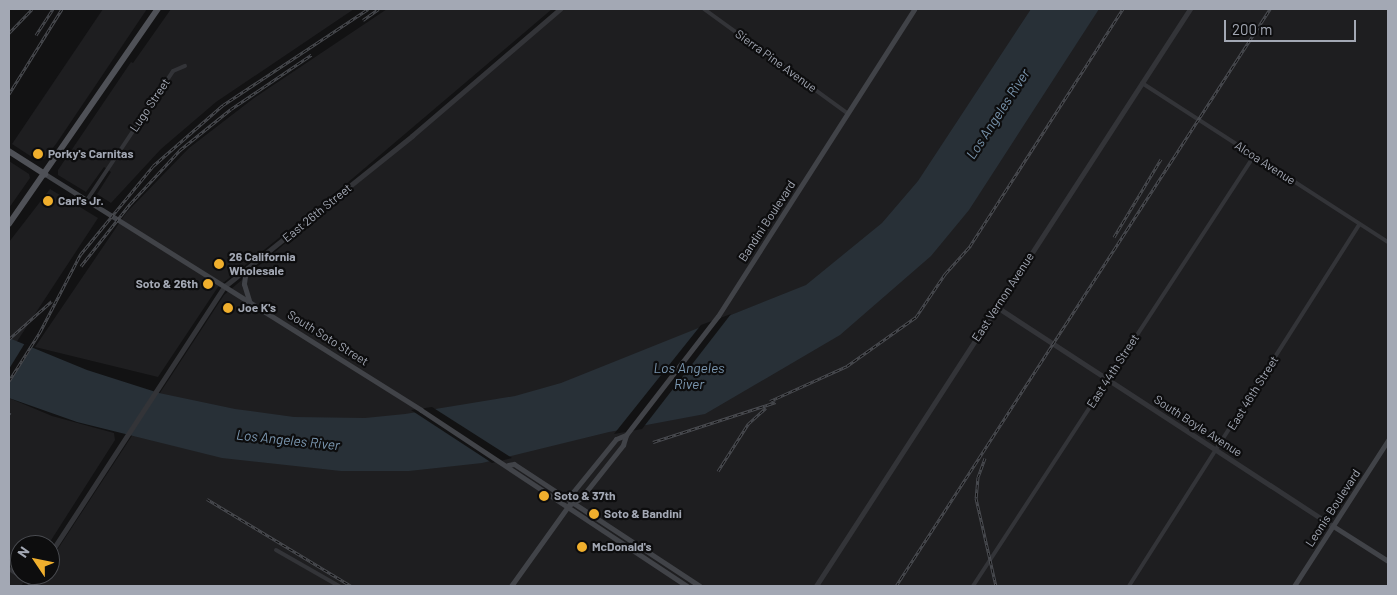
<!DOCTYPE html>
<html>
<head>
<meta charset="utf-8">
<style>
	body { margin:0 }
	#map { position:relative; width:1397px; height:595px; overflow:hidden; background:#121213; font-family:Barlow,sans-serif }
	div>[style] { position:absolute }
	[style*='--x'] { left:calc(var(--x)*1px); top:calc(var(--y)*1px); width:calc(var(--w)*1px); rotate:calc(var(--a)*1deg) }
	.built>* { inset:0; background:#1e1e20 }
	.water>* { inset:0; background:#283037 }
	.pier>* { inset:0; background:#121213 }
	.minor>* { height:4px; margin:-2px; padding:0 2px; transform-origin:2px; border-radius:2px; background:#333438 }
	.tertiary>* { height:4.5px; margin:-2.25px; padding:0 2.25px; transform-origin:2.25px; border-radius:2.25px; background:#333438 }
	.secondary>* { height:5px; margin:-2.5px; padding:0 2.5px; transform-origin:2.5px; border-radius:2.5px; background:#414348 }
	.primary>* { height:5.5px; margin:-2.75px; padding:0 2.75px; transform-origin:2.75px; border-radius:2.75px; background:#4f5157 }
	.rail>* { height:3px; margin-top:-1.5px; transform-origin:0; background:repeating-linear-gradient(90deg,#0d0d0e 0 4px,#4a4c51 0 8px); box-sizing:border-box; border-block:1px solid #4a4c51 }
	.dots>* { width:14px; height:14px; translate:-50% -50%; box-sizing:border-box; border:2px solid #0d0d0e; border-radius:50% }
	span { translate:-50% -50%; white-space:nowrap; text-align:center; line-height:1.15; -webkit-text-stroke:4.5px #0d0d0e; paint-order:stroke }
	.street-label { font-size:12px; color:#a3a8b4 }
	.poi-label { font-size:12px; color:#a3a8b4; font-weight:700 }
	.left { translate:0 -50%; text-align:left }
	.right { translate:-100% -50%; text-align:right }
	.water-label { font-size:14px; color:#7a96af; font-style:italic }
	.frame { position:absolute; inset:0; border:10px solid #a3a8b4; pointer-events:none }
	.north { position:absolute; left:10px; top:535px; width:50px; height:50px; box-sizing:border-box; background:#0d0d0e; border:1px solid #494b50; border-radius:50%; rotate:304deg; font-size:14px; font-weight:700; line-height:20px; text-align:center; color:#a3a8b4 }
	.north::after { content:''; display:block; margin:auto; width:18px; height:22px; background:#f0af2d; clip-path:polygon(50% 0,100% 100%,50% 72%,0 100%) }
	.scale { position:absolute; left:1224px; top:20px; width:132px; height:22px; box-sizing:border-box; border:2px solid #a3a8b4; border-top:0; padding-left:6px; font-size:15px; line-height:18px; white-space:nowrap; color:#a3a8b4; -webkit-text-stroke:4px #0d0d0e; paint-order:stroke }
</style>
</head>
<body>
<div id="map">
	<div class="built">
		<div style="clip-path:polygon(103px 9px,147px 9px,56px 144px,44px 159px,35px 159px,12px 144px)"></div>
		<div style="clip-path:polygon(171px 9px,354px 9px,216px 102px,161px 149px,111px 203px,97px 194px,111px 172px,104px 167px,86px 192px,58px 175px,58px 170px,131px 62px,133px 63px)"></div>
		<div style="clip-path:polygon(387px 9px,552px 9px,346px 184px,218px 287px,158px 377px,35px 347px,126px 213px,189px 148px,254px 98px)"></div>
		<div style="clip-path:polygon(563px 9px,1388px 9px,1388px 586px,34px 586px,41px 575px,50px 575px,50px 561px,224px 295px)"></div>
		<div style="clip-path:polygon(9px 161px,29px 174px,30px 178px,9px 208px)"></div>
		<div style="clip-path:polygon(50px 189px,98px 218px,16px 343px,9px 339px,9px 242px)"></div>
		<div style="clip-path:polygon(9px 398px,52px 416px,114px 433px,115px 440px,48px 545px,20px 545px,20px 575px,29px 575px,21px 586px,9px 586px)"></div>
	</div>
	<div class="water">
		<div style="clip-path:polygon(1031px 9px,1099px 9px,969px 210px,931px 256px,840px 335px,705px 414px,609px 432px,482px 463px,409px 471px,341px 471px,222px 458px,77px 422px,9px 398px,9px 338px,87px 370px,159px 393px,235px 409px,294px 417px,365px 418px,405px 414px,515px 396px,561px 383px,806px 285px,882px 223px,918px 181px)"></div>
	</div>
	<div class="pier">
		<div style="clip-path:polygon(731px 314px,642px 429px,614px 434px,701px 325px)"></div>
		<div style="clip-path:polygon(25px 343px,33px 346px,9px 383px,9px 369px)"></div>
		<div style="clip-path:polygon(432px 407px,512px 458px,492px 463px,411px 410px)"></div>
	</div>
	<div class="minor">
		<div style="--x:704;--y:9;--w:177;--a:36"></div>
		<div style="--x:1142;--y:83;--w:293;--a:32.9"></div>
		<div style="--x:87;--y:200;--w:155;--a:-56.3"></div>
		<div style="--x:173;--y:71;--w:13;--a:-23"></div>
		<div style="--x:276;--y:550;--w:73;--a:29.7"></div>
		<div style="--x:9;--y:569;--w:26;--a:32"></div>
		<div style="--x:973;--y:586;--w:514;--a:-56.84"></div>
		<div style="--x:1129;--y:586;--w:429;--a:-57.5"></div>
	</div>
	<div class="tertiary">
		<div style="--x:997;--y:307;--w:401;--a:33.1"></div>
		<div style="--x:50;--y:554;--w:320;--a:-56.9"></div>
		<div style="--x:225;--y:286;--w:240;--a:-38.7"></div>
		<div style="--x:412;--y:136;--w:195;--a:-40.6"></div>
		<div style="--x:29;--y:586;--w:13;--a:-58"></div>
		<div style="--x:816;--y:586;--w:688;--a:-57.05"></div>
	</div>
	<div class="secondary">
		<div style="--x:45;--y:174;--w:444;--a:32.1"></div>
		<div style="--x:421;--y:410;--w:319;--a:33.5"></div>
		<div style="--x:246;--y:269;--w:15;--a:98"></div>
		<div style="--x:244;--y:284;--w:17;--a:73"></div>
		<div style="--x:508;--y:465;--w:6;--a:-9"></div>
		<div style="--x:514;--y:464;--w:222;--a:33.3"></div>
		<div style="--x:574;--y:500;--w:8;--a:-97"></div>
		<div style="--x:573;--y:492;--w:68;--a:-50.9"></div>
		<div style="--x:616;--y:439;--w:11;--a:-22"></div>
		<div style="--x:1333;--y:526;--w:65;--a:32.5"></div>
		<div style="--x:511;--y:586;--w:100;--a:-54.4"></div>
		<div style="--x:569;--y:505;--w:14;--a:-30"></div>
		<div style="--x:581;--y:498;--w:68;--a:-51.6"></div>
		<div style="--x:623;--y:445;--w:10;--a:-73"></div>
		<div style="--x:626;--y:435;--w:150;--a:-52.3"></div>
		<div style="--x:718;--y:316;--w:364;--a:-57.4"></div>
		<div style="--x:1294;--y:586;--w:174;--a:-57.2"></div>
	</div>
	<div class="primary">
		<div style="--x:9;--y:151;--w:43;--a:32.6"></div>
		<div style="--x:9;--y:224;--w:262;--a:-55.3"></div>
	</div>
	<div class="rail">
		<div style="--x:363;--y:20;--w:19;--a:-35"></div>
		<div style="--x:9;--y:33;--w:33;--a:-46"></div>
		<div style="--x:36;--y:35;--w:31;--a:-57"></div>
		<div style="--x:9;--y:94;--w:100;--a:-58.1"></div>
		<div style="--x:1114;--y:237;--w:91;--a:-58.9"></div>
		<div style="--x:81;--y:266;--w:79;--a:-51.7"></div>
		<div style="--x:130;--y:204;--w:74;--a:-47.2"></div>
		<div style="--x:180;--y:150;--w:65;--a:-38.8"></div>
		<div style="--x:231;--y:109;--w:97;--a:-34"></div>
		<div style="--x:9;--y:339;--w:57;--a:-41.5"></div>
		<div style="--x:9;--y:381;--w:58;--a:-57.7"></div>
		<div style="--x:40;--y:332;--w:87;--a:-62.5"></div>
		<div style="--x:80;--y:255;--w:115;--a:-50.6"></div>
		<div style="--x:153;--y:166;--w:93;--a:-41.1"></div>
		<div style="--x:223;--y:105;--w:174;--a:-33.5"></div>
		<div style="--x:770;--y:401;--w:85;--a:-24.4"></div>
		<div style="--x:847;--y:366;--w:85;--a:-35.4"></div>
		<div style="--x:916;--y:317;--w:52;--a:-56"></div>
		<div style="--x:945;--y:274;--w:38;--a:-48"></div>
		<div style="--x:970;--y:246;--w:282;--a:-57.2"></div>
		<div style="--x:9;--y:414;--w:2;--a:-63"></div>
		<div style="--x:653;--y:442;--w:129;--a:-18"></div>
		<div style="--x:985;--y:458;--w:20;--a:110"></div>
		<div style="--x:978;--y:477;--w:21;--a:95"></div>
		<div style="--x:976;--y:498;--w:90;--a:77.2"></div>
		<div style="--x:718;--y:471;--w:56;--a:-57.4"></div>
		<div style="--x:748;--y:424;--w:24;--a:-42"></div>
		<div style="--x:207;--y:499;--w:168;--a:31.1"></div>
		<div style="--x:896;--y:586;--w:688;--a:-57.05"></div>
	</div>
	<div class="dots">
		<div style="left:38px;top:154px;background:#f0af2d"></div>
		<div style="left:48px;top:201px;background:#f0af2d"></div>
		<div style="left:219px;top:264px;background:#f0af2d"></div>
		<div style="left:208px;top:284px;background:#f0af2d"></div>
		<div style="left:228px;top:308px;background:#f0af2d"></div>
		<div style="left:544px;top:496px;background:#f0af2d"></div>
		<div style="left:594px;top:514px;background:#f0af2d"></div>
		<div style="left:582px;top:547px;background:#f0af2d"></div>
	</div>
	<div class="street-label">
		<span style="left:776px;top:61px;rotate:36deg">Sierra Pine Avenue</span>
		<span style="left:150px;top:105px;rotate:-56deg">Lugo Street</span>
		<span style="left:1265px;top:163px;rotate:33deg">Alcoa Avenue</span>
		<span style="left:317px;top:213px;rotate:-39deg">East 26th Street</span>
		<span style="left:767px;top:221px;rotate:-57deg">Bandini Boulevard</span>
		<span style="left:1003px;top:297px;rotate:-57deg">East Vernon Avenue</span>
		<span style="left:328px;top:338px;rotate:32deg">South Soto Street</span>
		<span style="left:1113px;top:371px;rotate:-57deg">East 44th Street</span>
		<span style="left:1253px;top:393px;rotate:-58deg">East 46th Street</span>
		<span style="left:1198px;top:426px;rotate:33deg">South Boyle Avenue</span>
		<span style="left:1333px;top:508px;rotate:-57deg">Leonis Boulevard</span>
	</div>
	<div class="poi-label">
		<span class="left" style="left:48px;top:154px">Porky's Carnitas</span>
		<span class="left" style="left:58px;top:201px">Carl's Jr.</span>
		<span class="left" style="left:229px;top:264px">26 California<br>Wholesale</span>
		<span class="right" style="left:198px;top:284px">Soto &amp; 26th</span>
		<span class="left" style="left:238px;top:308px">Joe K's</span>
		<span class="left" style="left:554px;top:496px">Soto &amp; 37th</span>
		<span class="left" style="left:604px;top:514px">Soto &amp; Bandini</span>
		<span class="left" style="left:592px;top:547px">McDonald's</span>
	</div>
	<div class="water-label">
		<span style="left:998px;top:114px;rotate:-57deg">Los Angeles River</span>
		<span style="left:689px;top:376px">Los Angeles<br>River</span>
		<span style="left:288px;top:440px;rotate:6deg">Los Angeles River</span>
	</div>
	<div class="frame"></div>
	<div class="north">N</div>
	<div class="scale">200 m</div>
</div>
</body>
</html>
